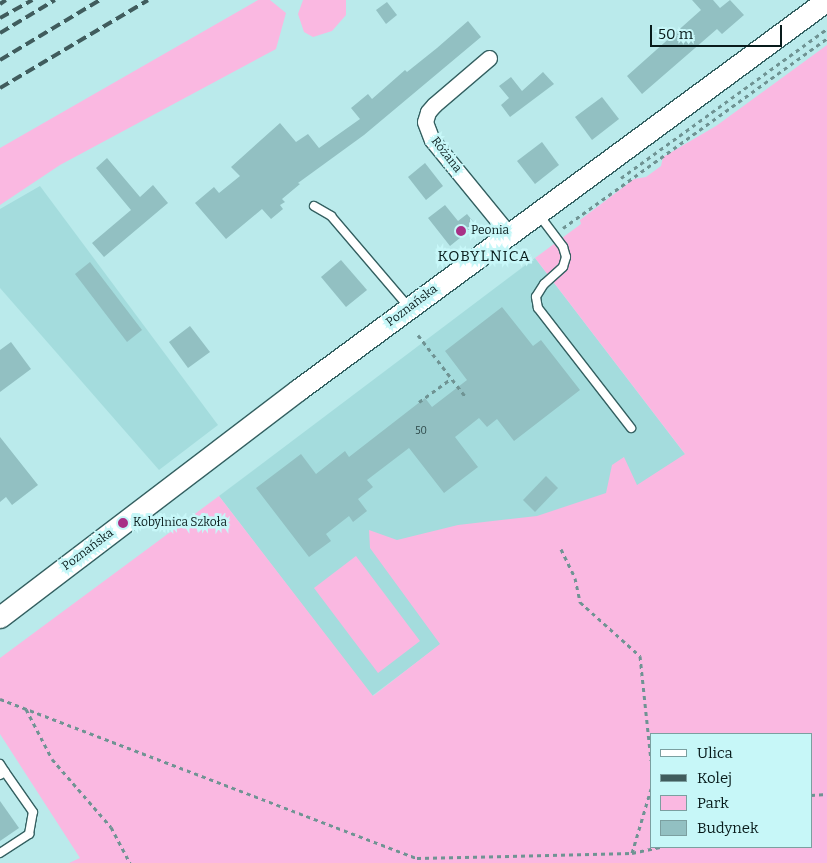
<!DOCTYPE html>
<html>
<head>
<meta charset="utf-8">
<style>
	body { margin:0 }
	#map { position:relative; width:827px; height:863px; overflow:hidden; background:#baeaeb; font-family:Bitter,serif }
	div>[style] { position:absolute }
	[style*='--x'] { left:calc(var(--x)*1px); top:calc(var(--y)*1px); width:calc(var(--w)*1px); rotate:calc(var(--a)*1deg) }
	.built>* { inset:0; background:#a4dcdd }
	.green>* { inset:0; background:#fab8e1 }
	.building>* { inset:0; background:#92c0c2 }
	.path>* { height:3px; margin-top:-1.5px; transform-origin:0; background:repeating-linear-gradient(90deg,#6f9393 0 4px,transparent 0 8px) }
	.roads { filter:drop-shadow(1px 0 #346061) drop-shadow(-1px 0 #346061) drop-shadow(0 1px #346061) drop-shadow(0 -1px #346061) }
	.service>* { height:8px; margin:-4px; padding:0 4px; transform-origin:4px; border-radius:4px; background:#fff }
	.minor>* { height:15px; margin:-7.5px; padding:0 7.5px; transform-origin:7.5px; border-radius:7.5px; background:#fff }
	.secondary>* { height:21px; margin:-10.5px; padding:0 10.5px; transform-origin:10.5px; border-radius:10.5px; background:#fff }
	.rail>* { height:4px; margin-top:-2px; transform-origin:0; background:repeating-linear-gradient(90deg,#405c5d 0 10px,transparent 0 15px) }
	.dots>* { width:14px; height:14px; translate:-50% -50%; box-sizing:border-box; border:2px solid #c7f7f8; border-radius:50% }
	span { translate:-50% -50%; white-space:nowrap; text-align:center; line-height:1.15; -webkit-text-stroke:5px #c7f7f8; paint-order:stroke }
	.number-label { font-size:10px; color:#2a4445 }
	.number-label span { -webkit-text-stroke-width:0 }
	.street-label { font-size:12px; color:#081b1b }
	.poi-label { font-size:12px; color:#081b1b }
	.left { translate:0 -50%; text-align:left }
	.quarter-label { font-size:15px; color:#081b1b; letter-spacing:1px }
	.legend { position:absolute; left:650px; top:733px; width:162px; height:115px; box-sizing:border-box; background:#c7f7f8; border:1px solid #7b9fa0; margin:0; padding:6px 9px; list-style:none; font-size:15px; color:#081b1b }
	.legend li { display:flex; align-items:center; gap:10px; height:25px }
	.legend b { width:25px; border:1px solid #7b9fa0 }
	.scale { position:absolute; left:650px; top:25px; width:132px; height:22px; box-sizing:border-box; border:2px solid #081b1b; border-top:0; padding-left:6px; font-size:15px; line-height:18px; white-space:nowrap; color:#081b1b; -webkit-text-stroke:4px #c7f7f8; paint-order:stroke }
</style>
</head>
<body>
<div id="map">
	<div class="built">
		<div style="clip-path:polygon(40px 186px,218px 425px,159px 470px,0 288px,0 209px)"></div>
		<div style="clip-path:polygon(535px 258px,688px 458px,372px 696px,219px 496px)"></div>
	</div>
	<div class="green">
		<div style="clip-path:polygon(258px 0,270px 0,286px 13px,276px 49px,60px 165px,0 205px,0 148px)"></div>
		<div style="clip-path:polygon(303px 0,346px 0,346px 15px,332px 31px,313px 37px,304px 32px,298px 14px)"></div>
		<div style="clip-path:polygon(evenodd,827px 45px,827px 863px,69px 863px,80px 858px,0 734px,0 658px,219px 496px,373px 696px,440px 644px,370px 548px,369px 530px,397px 540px,458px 525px,537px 516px,606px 493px,612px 465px,624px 457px,637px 485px,685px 454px,535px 258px,581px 224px,580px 220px,634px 179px,646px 177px,661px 166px,663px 157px,716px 126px,827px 45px,651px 734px,811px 734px,811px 847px,651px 847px,651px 734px)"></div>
		<div style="clip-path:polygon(356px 556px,420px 641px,378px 673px,314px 588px)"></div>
	</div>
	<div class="building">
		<div style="clip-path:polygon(692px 0,713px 0,720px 8px,730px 0,744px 15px,722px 34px,717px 29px,642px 94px,627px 76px,701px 10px)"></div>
		<div style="clip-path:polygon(387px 2px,397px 15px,386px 24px,376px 10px)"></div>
		<div style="clip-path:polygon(468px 21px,481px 37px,364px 135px,298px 183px,300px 184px,282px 199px,285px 202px,280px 205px,283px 209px,271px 219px,262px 209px,226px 239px,195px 203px,214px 187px,219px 193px,240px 176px,231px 167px,280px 123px,296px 142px,308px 134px,319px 148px,360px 119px,351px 108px,368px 94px,372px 99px,405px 70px,407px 72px,437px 48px)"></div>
		<div style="clip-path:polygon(543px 72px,554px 84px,510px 117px,501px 105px,509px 98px,499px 86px,511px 77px,522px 91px)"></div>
		<div style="clip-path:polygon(602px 97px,619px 119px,592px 140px,575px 117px)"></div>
		<div style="clip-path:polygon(542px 142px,559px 165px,535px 184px,517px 161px)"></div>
		<div style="clip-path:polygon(107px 158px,140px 197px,153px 185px,168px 203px,104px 257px,92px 243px,131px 210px,96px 168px)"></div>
		<div style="clip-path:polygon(425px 163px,443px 186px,426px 200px,408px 177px)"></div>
		<div style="clip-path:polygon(445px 205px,458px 221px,467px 214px,476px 225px,450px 246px,428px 218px)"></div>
		<div style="clip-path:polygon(341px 260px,367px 290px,346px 307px,321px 277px)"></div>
		<div style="clip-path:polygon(90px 262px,142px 330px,127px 342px,75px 274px)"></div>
		<div style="clip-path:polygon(502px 307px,533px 346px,541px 340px,580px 390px,514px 441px,497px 419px,487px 427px,479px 418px,455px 437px,478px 467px,444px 493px,409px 448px,367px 480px,373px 487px,358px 499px,367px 511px,353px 522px,349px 516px,326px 534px,331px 541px,309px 557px,256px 488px,301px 454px,316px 474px,345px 451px,349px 457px,425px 398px,432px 407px,467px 380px,445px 351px)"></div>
		<div style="clip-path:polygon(190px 326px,210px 352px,188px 368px,169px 342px)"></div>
		<div style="clip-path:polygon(11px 342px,31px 369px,0 392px,0 350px)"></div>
		<div style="clip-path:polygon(0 437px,38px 485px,12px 505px,6px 497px,0 502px)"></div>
		<div style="clip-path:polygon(546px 476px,558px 488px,535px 512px,523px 500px)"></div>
		<div style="clip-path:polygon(0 801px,19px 828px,0 841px)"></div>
	</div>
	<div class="path">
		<div style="--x:621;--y:178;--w:254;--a:-35.9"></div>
		<div style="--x:563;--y:228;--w:325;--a:-35.7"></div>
		<div style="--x:418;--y:335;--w:77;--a:52.4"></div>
		<div style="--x:419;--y:402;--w:39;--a:-36"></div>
		<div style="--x:561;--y:549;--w:32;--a:64"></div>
		<div style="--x:575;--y:578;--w:25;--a:78"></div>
		<div style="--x:580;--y:602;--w:81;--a:42"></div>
		<div style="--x:640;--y:656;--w:105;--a:84"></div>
		<div style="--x:0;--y:699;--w:446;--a:20.9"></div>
		<div style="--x:417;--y:858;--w:215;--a:-1.3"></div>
		<div style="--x:632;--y:853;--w:30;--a:-12"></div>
		<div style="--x:26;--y:709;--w:56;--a:62.5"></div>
		<div style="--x:52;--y:759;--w:90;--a:49.1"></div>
		<div style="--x:111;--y:827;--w:41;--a:62.2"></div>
		<div style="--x:811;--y:795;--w:16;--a:-4"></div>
		<div style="--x:632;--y:853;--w:67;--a:-73.5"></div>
	</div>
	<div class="roads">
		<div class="service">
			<div style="--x:314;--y:206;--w:20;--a:30"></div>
			<div style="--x:331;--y:216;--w:118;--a:49.5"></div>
			<div style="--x:539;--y:215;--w:40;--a:53"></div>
			<div style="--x:563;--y:247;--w:10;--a:73"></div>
			<div style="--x:566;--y:257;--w:10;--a:107"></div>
			<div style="--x:563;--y:267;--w:25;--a:138"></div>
			<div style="--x:544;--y:284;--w:15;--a:122"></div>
			<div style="--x:536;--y:297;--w:11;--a:80"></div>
			<div style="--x:538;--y:308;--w:152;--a:52.2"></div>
			<div style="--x:0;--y:764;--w:9;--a:58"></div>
			<div style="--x:5;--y:772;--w:6;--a:149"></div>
			<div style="--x:0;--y:853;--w:35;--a:-33"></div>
			<div style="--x:29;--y:834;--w:22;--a:-80"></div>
			<div style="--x:33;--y:812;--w:49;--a:-125"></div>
		</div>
		<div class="minor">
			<div style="--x:489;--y:58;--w:72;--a:139.5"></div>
			<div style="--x:434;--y:105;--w:9;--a:131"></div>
			<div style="--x:428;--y:112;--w:10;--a:107"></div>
			<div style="--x:425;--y:122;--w:19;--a:69"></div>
			<div style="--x:432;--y:140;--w:122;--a:50.7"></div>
		</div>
		<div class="secondary">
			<div style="--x:0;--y:617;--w:375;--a:-37.3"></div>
			<div style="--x:298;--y:390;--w:657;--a:-36.4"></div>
		</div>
	</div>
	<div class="rail">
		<div style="--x:0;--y:4;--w:7;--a:-34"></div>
		<div style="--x:0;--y:18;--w:37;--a:-29"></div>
		<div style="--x:0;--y:33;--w:64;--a:-31"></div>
		<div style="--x:0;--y:60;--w:117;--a:-31"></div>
		<div style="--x:0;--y:88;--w:172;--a:-30.7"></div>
	</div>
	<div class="dots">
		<div style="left:461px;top:231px;background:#a83086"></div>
		<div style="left:123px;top:523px;background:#a83086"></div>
	</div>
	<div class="number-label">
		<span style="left:421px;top:432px">50</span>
	</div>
	<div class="street-label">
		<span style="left:446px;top:155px;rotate:52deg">Różana</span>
		<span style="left:412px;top:306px;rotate:-37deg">Poznańska</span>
		<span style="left:88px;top:550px;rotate:-37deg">Poznańska</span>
	</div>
	<div class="poi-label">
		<span class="left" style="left:471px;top:231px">Peonia</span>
		<span class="left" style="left:133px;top:523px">Kobylnica Szkoła</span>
	</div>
	<div class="quarter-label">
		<span style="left:484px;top:257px">KOBYLNICA</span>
	</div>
	<ul class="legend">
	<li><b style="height:6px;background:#fff"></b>Ulica</li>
	<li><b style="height:6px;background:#405c5d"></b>Kolej</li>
	<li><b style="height:14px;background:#fab8e1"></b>Park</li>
	<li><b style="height:14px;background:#92c0c2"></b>Budynek</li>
	</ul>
	<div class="scale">50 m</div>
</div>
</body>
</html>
